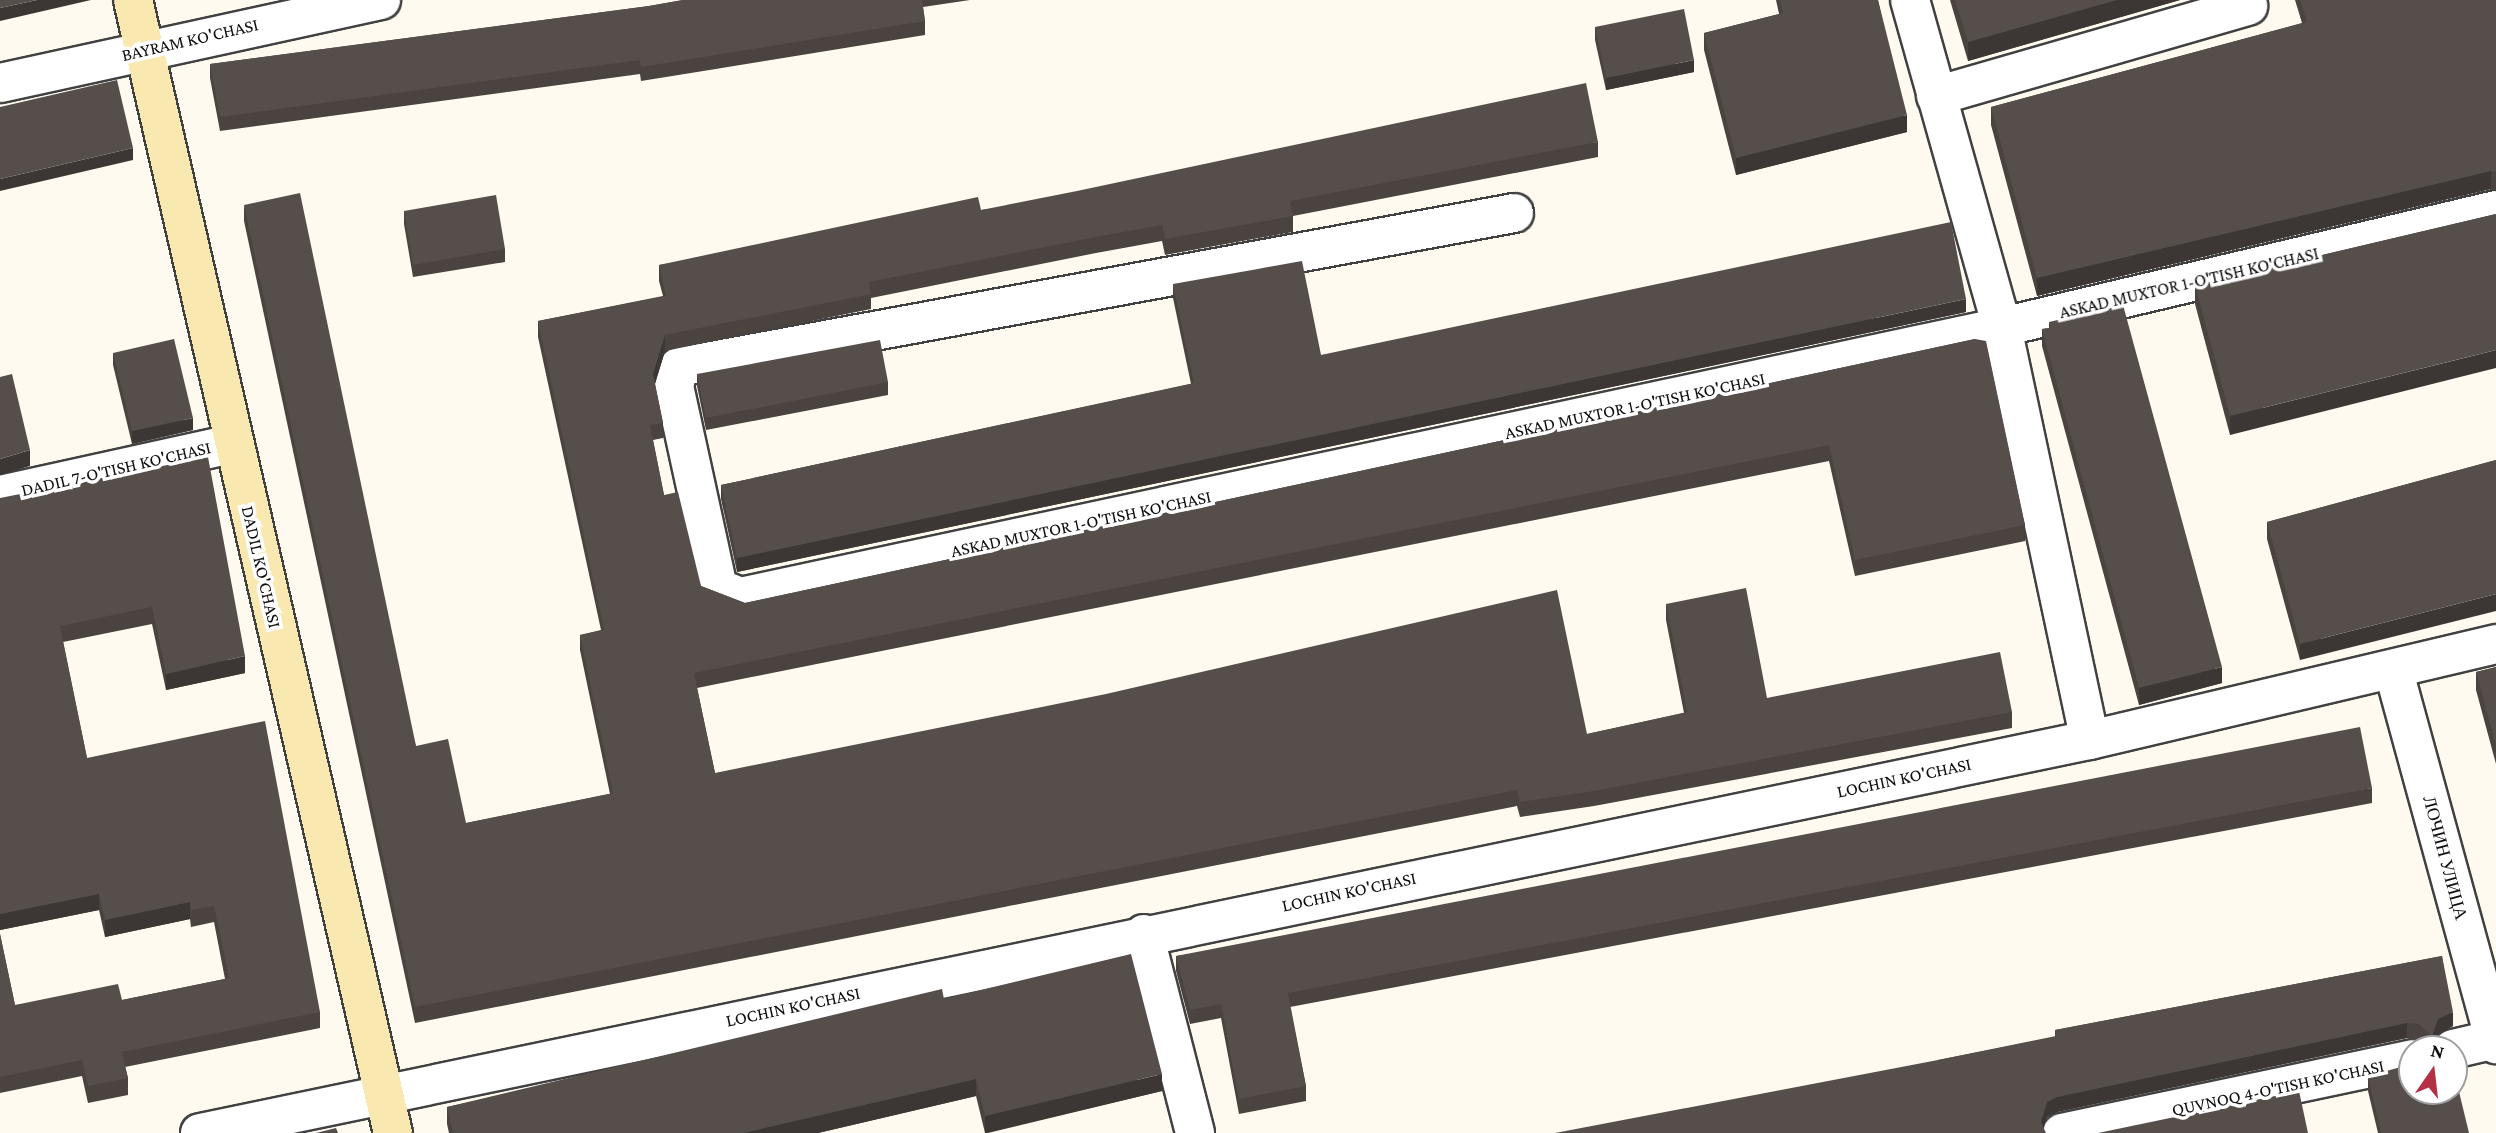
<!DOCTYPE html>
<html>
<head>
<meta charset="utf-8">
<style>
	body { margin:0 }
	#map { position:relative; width:2496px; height:1133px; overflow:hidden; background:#fefaf0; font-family:"Crimson Pro",serif }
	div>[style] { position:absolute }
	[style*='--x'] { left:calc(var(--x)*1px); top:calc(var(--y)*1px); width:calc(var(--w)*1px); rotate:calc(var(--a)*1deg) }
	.roads { filter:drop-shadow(2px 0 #414141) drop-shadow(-2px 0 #414141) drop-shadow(0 2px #414141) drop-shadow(0 -2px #414141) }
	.street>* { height:38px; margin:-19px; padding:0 19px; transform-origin:19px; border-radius:19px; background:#fff }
	.secondary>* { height:38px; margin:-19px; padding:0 19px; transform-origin:19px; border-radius:19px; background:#f9e9b0 }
	.wall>* { inset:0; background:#4a4340 }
	.shaded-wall>* { inset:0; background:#3c3734 }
	.building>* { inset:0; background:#564e4b }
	span { translate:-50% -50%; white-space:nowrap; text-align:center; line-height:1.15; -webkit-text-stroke:7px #fff; paint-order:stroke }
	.street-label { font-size:18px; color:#0e0e0e }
	.north { position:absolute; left:2398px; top:1035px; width:70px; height:70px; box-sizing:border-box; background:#fff; border:2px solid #9f9f9f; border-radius:50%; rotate:14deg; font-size:19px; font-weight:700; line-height:28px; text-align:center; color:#0e0e0e }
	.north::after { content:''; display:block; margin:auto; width:24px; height:32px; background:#b43044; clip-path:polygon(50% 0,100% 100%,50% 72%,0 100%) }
</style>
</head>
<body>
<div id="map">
	<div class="roads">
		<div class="street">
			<div style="--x:1910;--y:0;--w:340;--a:74.3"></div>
			<div style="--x:2002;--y:327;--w:422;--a:78"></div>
			<div style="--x:0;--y:83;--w:390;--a:-12.3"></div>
			<div style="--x:1936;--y:96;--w:325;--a:-16.1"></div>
			<div style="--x:1514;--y:213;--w:849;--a:169.55"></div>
			<div style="--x:679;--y:367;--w:20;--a:105"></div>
			<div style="--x:674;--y:386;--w:207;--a:77.7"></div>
			<div style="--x:718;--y:588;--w:24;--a:22"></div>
			<div style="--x:740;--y:597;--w:1291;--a:-12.08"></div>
			<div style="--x:2002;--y:327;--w:508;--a:-13.32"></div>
			<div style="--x:0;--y:495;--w:238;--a:-12.4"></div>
			<div style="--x:2394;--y:672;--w:386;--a:74.7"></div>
			<div style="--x:1144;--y:934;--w:205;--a:75.6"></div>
			<div style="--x:2453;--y:1049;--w:44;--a:-13.1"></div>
			<div style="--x:200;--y:1133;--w:1930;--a:-11.75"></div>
			<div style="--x:2090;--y:740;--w:417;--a:-13.3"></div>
			<div style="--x:2062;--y:1133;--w:358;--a:-11.9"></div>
		</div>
		<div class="secondary">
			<div style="--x:133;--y:0;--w:1162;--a:77.08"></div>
		</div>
	</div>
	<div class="wall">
		<div style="clip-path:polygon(683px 0,970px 0,923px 7px,925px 21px,925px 35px,641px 81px,640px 74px,220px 131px,210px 78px,210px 64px,649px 6px)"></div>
		<div style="clip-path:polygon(1776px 0,1878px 0,1907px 132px,1736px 175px,1704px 50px,1704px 33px,1779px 14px)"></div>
		<div style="clip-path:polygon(1950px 0,2180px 0,1968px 61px)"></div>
		<div style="clip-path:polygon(2295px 0,2496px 0,2496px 190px,2491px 189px,2037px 296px,1991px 125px,1991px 107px,2302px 23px)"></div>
		<div style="clip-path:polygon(1595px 27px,1694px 72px,1606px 90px,1595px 40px)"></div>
		<div style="clip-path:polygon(1598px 142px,1598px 157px,1293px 216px,1293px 232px,1165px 255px,1162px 241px,1096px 253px,871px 298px,871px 309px,665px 351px,655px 384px,663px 423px,663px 438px,653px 440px,664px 495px,701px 586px,745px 603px,1975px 339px,2025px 525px,2025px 541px,1855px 576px,1829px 461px,697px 688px,715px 773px,1587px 734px,1684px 713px,1666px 620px,1666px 604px,1767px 698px,2012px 712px,2012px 728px,1594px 806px,1520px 817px,1517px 806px,415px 1023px,244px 221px,244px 205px,416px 746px,466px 823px,610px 794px,580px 650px,580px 635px,601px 630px,538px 337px,538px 321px,663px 296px,659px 281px,659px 265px,981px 210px)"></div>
		<div style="clip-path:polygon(404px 211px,505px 249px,505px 262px,413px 277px,404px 224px)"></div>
		<div style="clip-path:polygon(2496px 214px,2230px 435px,2195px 304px,2195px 285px)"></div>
		<div style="clip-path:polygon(1173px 284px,1321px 355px,1966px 312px,737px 572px,721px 499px,721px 485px,1191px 384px,1173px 298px)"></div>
		<div style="clip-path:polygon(2049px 322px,2222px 683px,2139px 705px,2042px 346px,2042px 329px,2049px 328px)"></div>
		<div style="clip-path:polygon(113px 353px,193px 430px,132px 444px,113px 365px)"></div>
		<div style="clip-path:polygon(697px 374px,888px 382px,888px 395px,706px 430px,697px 386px)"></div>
		<div style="clip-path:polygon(2496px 460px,2300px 660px,2267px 539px,2267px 522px)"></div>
		<div style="clip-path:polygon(0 498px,245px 673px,166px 690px,152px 624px,63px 642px,87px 758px,320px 1012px,320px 1028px,125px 1067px,128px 1078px,128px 1095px,88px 1103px,82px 1076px,0 1093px,0 934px,15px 1005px,122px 1000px,225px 979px,214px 922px,191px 927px,190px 919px,105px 937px,99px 910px,0 930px)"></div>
		<div style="clip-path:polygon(2496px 667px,2496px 764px,2476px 690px,2476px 672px)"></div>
		<div style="clip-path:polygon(2372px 788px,2372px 803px,1290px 1007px,1306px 1086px,1306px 1101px,1239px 1114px,1221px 1018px,1190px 1024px,1176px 971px,1176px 956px)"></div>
		<div style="clip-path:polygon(2442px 956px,2453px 1026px,2438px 1034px,2434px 1043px,2442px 1049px,2430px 1049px,2419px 1039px,2407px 1038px,2057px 1112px,2047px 1117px,2043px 1128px,1938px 1060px,2055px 1037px,2055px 1030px)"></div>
		<div style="clip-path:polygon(944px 999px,1162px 1091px,988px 1133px,985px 1133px,976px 1096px,818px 1133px,449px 1133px,447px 1124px,447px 1107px)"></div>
		<div style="clip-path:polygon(2368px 1076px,2469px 1133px,2378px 1133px,2368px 1091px)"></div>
	</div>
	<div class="shaded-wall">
		<div style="clip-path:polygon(37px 0,91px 0,0 21px,0 8px)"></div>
		<div style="clip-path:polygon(2117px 0,2180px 0,1968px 61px,1968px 42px)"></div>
		<div style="clip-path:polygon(1694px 60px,1694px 72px,1606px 90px,1606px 78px)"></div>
		<div style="clip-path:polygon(1907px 115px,1907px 132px,1736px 175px,1736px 158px)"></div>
		<div style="clip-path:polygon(133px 148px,133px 160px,0 191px,0 179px)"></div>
		<div style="clip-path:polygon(2491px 171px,2491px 189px,2037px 296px,2037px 278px)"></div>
		<div style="clip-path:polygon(1966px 299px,1966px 312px,737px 572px,737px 558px)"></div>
		<div style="clip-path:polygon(665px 335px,665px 351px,653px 390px,653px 374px)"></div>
		<div style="clip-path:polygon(2496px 350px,2496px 368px,2230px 435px,2230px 416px)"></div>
		<div style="clip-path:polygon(193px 418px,193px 430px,132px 444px,132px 431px)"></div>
		<div style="clip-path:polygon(30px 450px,30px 466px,0 475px,0 459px)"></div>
		<div style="clip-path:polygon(2496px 594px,2496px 611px,2300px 660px,2300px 644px)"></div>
		<div style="clip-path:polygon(245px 656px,245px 673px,166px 690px,166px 674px)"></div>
		<div style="clip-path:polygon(2222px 667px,2222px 683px,2139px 705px,2139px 688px)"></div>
		<div style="clip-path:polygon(99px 894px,99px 910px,0 930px,0 914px)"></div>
		<div style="clip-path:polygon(190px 902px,190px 919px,105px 937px,105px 920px)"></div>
		<div style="clip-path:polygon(2453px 1012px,2453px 1026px,2438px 1034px,2432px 1049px,2432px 1036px,2438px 1019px)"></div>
		<div style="clip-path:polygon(2407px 1023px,2407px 1038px,2057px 1112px,2047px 1117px,2042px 1133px,2041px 1122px,2047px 1102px,2057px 1097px)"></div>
		<div style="clip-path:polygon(1162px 1074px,1162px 1091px,985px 1133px,985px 1116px)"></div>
		<div style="clip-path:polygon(976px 1079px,976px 1096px,818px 1133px,743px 1133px)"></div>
	</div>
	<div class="building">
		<div style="clip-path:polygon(0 0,37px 0,0 8px)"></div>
		<div style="clip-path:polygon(683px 0,922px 0,925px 21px,641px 67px,640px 60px,220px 117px,210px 64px,649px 6px)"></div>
		<div style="clip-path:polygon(1780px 0,1878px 0,1907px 115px,1736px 158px,1704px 33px,1783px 13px)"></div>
		<div style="clip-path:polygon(1955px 0,2117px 0,1968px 42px)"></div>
		<div style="clip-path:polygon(2300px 0,2496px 0,2496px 172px,2491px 171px,2037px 278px,1991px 107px,2307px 22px)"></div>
		<div style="clip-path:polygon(1684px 9px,1694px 60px,1606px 78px,1595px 27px)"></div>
		<div style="clip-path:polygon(117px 80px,133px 148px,0 179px,0 107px)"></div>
		<div style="clip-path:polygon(1586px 83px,1598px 142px,1290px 201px,1293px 216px,1165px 239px,1162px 225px,1096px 237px,869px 282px,871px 294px,665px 335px,653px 374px,663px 423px,650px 425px,664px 495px,678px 492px,701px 586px,745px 603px,1975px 339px,1986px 341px,2025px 525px,1855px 560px,1829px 445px,694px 673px,715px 773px,1106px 694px,1557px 590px,1587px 734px,1687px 712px,1666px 604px,1746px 588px,1767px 698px,2000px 652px,2012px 712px,1594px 791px,1520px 802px,1517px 790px,415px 1007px,244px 205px,300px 193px,416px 746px,448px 739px,466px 823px,613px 793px,580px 635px,604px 630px,538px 321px,666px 296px,659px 265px,978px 197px,981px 210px,1077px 191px)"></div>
		<div style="clip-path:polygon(496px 195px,505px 249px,413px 265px,404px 211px)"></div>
		<div style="clip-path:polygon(2496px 214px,2496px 350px,2230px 416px,2195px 285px)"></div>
		<div style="clip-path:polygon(1951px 222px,1966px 299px,737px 558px,721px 485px,1194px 383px,1173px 284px,1302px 261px,1321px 355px)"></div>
		<div style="clip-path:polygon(2123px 305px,2222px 667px,2139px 688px,2042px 329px,2050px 328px,2049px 322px)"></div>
		<div style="clip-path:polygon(174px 339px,193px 418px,132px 431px,113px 353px)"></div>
		<div style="clip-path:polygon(880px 340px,888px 382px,706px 418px,697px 374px)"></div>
		<div style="clip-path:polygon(12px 374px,30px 450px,0 459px,0 377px)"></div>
		<div style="clip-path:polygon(208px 457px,245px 656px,166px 674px,152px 607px,60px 626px,87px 758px,265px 721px,320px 1012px,122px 1052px,128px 1078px,88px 1086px,82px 1060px,0 1077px,0 934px,15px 1005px,118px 984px,122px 1000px,229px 978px,214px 906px,191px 910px,190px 902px,105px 920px,99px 894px,0 914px,0 498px)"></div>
		<div style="clip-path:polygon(2496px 460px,2496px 594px,2300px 644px,2267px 522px)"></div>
		<div style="clip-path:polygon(2496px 667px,2496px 746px,2476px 672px)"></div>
		<div style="clip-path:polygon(2360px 727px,2372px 788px,1288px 993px,1306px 1086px,1239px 1099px,1221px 1004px,1190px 1010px,1176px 956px)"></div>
		<div style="clip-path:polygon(1131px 954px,1162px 1074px,985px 1116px,976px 1079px,743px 1133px,453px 1133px,447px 1107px,942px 989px,944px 999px)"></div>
		<div style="clip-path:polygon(2442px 956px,2453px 1012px,2438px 1019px,2432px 1036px,2419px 1024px,2407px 1023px,2057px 1097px,2047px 1102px,2041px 1122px,2046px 1133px,1555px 1133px,1938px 1060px,2056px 1036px,2055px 1030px)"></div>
		<div style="clip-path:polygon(2433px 1042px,2442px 1049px,2431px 1049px)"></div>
		<div style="clip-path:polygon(2412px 1064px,2412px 1091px,2454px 1091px,2454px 1071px,2469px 1133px,2381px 1133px,2368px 1076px)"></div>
		<div style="clip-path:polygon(2299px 1091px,2308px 1133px,2098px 1133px)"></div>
		<div style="clip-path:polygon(336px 1128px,338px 1133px,316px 1133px)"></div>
	</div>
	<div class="street-label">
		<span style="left:190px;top:40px;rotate:-13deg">BAYRAM KO'CHASI</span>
		<span style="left:2189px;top:283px;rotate:-13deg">ASKAD MUXTOR 1-O'TISH KO'CHASI</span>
		<span style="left:1635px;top:406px;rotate:-12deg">ASKAD MUXTOR 1-O'TISH KO'CHASI</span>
		<span style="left:116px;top:469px;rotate:-13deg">DADIL 7-O'TISH KO'CHASI</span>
		<span style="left:1081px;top:524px;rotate:-12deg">ASKAD MUXTOR 1-O'TISH KO'CHASI</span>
		<span style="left:261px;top:567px;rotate:77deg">DADIL KO'CHASI</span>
		<span style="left:1904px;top:778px;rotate:-12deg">LOCHIN KO'CHASI</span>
		<span style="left:2445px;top:858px;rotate:75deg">ЛОЧИН УЛИЦА</span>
		<span style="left:1349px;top:892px;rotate:-12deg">LOCHIN KO'CHASI</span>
		<span style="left:793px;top:1007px;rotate:-12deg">LOCHIN KO'CHASI</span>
		<span style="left:2278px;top:1088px;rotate:-12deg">QUVNOQ 4-O'TISH KO'CHASI</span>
	</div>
	<div class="north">N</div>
</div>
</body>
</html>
